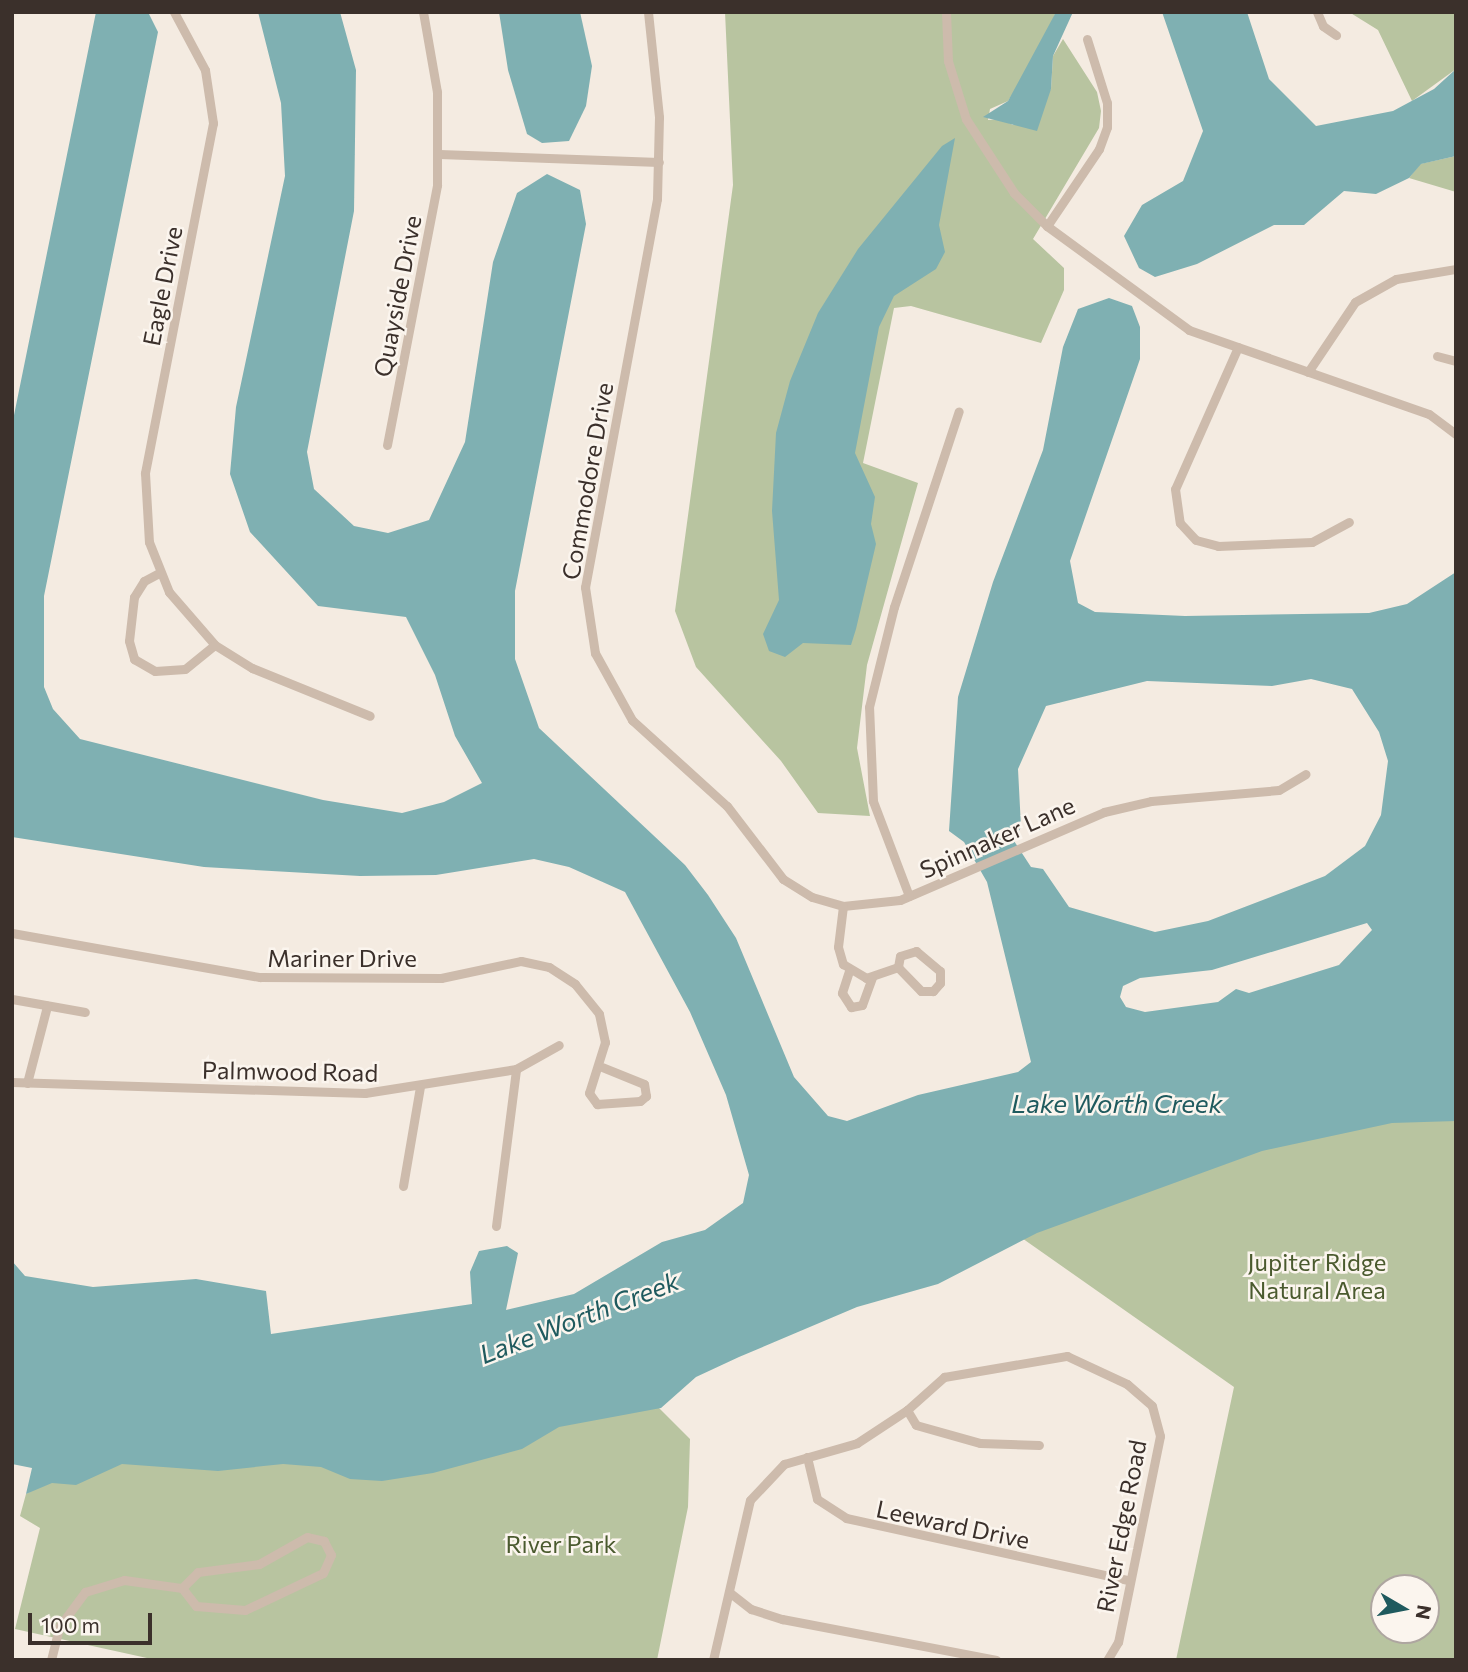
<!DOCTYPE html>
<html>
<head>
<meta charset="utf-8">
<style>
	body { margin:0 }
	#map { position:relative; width:1468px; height:1672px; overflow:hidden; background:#f4ebe1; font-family:Commissioner,sans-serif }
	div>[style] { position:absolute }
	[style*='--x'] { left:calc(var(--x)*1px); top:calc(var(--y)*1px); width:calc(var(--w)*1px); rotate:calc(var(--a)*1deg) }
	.green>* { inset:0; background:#b8c4a0 }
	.water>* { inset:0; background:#7fb0b2 }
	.street>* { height:9px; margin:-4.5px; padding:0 4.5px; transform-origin:4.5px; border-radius:4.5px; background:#cdbbac }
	span { translate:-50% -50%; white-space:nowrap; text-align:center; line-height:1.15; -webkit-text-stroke:5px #fbf5ee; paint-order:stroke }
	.street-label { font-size:24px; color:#3b302b }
	.park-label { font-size:24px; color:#4a5a2e }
	.water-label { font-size:26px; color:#1f5a5e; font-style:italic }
	.frame { position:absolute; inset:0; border:14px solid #3b302b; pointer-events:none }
	.north { position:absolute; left:1370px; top:1574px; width:70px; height:70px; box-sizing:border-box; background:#fbf5ee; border:2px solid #aea6a0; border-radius:50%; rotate:100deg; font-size:19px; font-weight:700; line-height:28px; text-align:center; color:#3b302b }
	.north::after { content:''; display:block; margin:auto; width:24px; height:32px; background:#1f5a5e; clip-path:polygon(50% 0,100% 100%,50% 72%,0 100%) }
	.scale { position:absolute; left:28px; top:1613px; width:124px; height:32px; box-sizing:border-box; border:4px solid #3b302b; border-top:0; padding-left:9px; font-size:21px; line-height:24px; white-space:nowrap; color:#3b302b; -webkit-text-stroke:5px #fbf5ee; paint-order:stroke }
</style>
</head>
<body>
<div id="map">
	<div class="green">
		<div style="clip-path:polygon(725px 12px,1056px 12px,1036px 58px,1008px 101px,990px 109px,988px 120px,1001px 119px,1013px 125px,1051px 89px,1053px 56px,1063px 39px,1097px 92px,1101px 111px,1099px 128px,1033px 239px,1064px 268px,1064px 290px,1041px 343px,911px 306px,894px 308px,863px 463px,918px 483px,867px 665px,857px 748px,870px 816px,818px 813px,781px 761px,696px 667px,675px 611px,733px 185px)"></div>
		<div style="clip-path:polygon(1349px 12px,1456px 12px,1456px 69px,1412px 101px,1378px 30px)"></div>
		<div style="clip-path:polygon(1456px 156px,1456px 192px,1409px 178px,1420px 164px)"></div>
		<div style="clip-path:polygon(evenodd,1456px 1112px,1456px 1660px,1176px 1660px,1234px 1387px,1019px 1236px,1303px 1133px,1456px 1112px,1384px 1588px,1426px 1588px,1426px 1630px,1384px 1630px,1384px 1588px)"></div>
		<div style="clip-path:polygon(653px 1402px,690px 1439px,688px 1507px,657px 1660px,156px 1660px,15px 1629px,40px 1528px,20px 1516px,26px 1494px,53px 1479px,123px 1461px,547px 1425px)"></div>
	</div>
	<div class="water">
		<div style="clip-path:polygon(evenodd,96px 12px,148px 12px,158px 32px,44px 596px,44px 687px,53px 709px,80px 739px,323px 800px,402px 813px,444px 802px,482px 783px,455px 736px,435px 675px,406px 617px,318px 606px,250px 532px,230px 474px,236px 407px,285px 176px,281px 103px,258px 12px,340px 12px,356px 70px,354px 211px,307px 452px,314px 489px,354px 526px,388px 533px,429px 520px,465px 442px,493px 262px,517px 193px,547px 174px,580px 190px,586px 224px,515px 591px,515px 659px,539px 728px,685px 865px,708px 895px,736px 938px,794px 1077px,828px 1116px,847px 1121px,918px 1095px,1018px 1072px,1031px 1062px,987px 882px,964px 842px,949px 831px,958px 697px,993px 582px,1043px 450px,1063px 347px,1078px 309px,1109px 298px,1132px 306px,1140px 327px,1140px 359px,1070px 561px,1078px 603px,1095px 612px,1185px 616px,1369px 613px,1407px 604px,1456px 572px,1456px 1121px,1392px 1123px,1262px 1151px,1037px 1233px,938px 1284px,857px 1307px,739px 1357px,696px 1377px,661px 1408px,559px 1427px,522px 1449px,433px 1473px,382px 1481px,350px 1479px,321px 1467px,283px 1464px,218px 1471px,122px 1464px,76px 1485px,52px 1483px,26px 1494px,32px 1468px,12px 1464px,12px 1261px,25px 1276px,93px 1287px,196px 1279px,266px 1291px,271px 1334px,472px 1304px,470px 1272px,479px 1251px,507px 1246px,518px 1253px,506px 1310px,574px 1294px,662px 1242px,705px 1230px,743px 1203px,749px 1175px,726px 1095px,690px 1012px,625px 892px,569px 867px,534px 859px,436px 875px,360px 876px,204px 867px,12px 837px,12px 425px,96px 12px,1311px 679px,1352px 689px,1379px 732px,1388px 761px,1381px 815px,1365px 846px,1325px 876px,1208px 921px,1155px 932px,1069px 907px,1043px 869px,1031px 867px,1014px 841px,1021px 827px,1018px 769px,1046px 706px,1147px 681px,1272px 686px,1311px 679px,96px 12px,1367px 923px,1372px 930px,1339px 965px,1249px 993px,1236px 989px,1218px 1002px,1145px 1012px,1126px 1007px,1120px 997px,1123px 986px,1140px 978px,1212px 970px,1367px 923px)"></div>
		<div style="clip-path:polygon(499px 12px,580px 12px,592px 66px,586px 106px,569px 141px,542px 143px,527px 134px,508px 70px)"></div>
		<div style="clip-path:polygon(1056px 12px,1073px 12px,1053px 56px,1051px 89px,1037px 131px,983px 117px,1008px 101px)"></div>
		<div style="clip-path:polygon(1162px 12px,1247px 12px,1269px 79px,1316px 126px,1393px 111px,1434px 89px,1456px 69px,1456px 156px,1421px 164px,1409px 178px,1376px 194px,1344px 191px,1304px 225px,1274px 225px,1197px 264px,1155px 277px,1139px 268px,1124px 236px,1142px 205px,1183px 181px,1203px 131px)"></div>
		<div style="clip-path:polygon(955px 138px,939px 225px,945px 252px,936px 269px,894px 296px,879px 327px,855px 453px,875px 497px,871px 524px,876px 544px,856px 629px,851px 645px,803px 643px,785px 657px,769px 651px,763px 634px,779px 600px,772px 511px,776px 433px,790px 381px,818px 313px,858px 249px,942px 146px)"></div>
	</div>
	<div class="street">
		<div style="--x:174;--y:12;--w:66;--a:61.9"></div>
		<div style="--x:205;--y:70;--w:54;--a:81.4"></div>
		<div style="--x:213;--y:123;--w:357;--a:101"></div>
		<div style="--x:145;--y:473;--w:69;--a:86.7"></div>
		<div style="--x:149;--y:542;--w:54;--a:68.2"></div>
		<div style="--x:169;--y:592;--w:70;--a:49"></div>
		<div style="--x:215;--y:645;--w:44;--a:31.9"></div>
		<div style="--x:252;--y:668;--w:127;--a:22.1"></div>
		<div style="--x:648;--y:12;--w:106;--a:84"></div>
		<div style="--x:659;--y:117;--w:82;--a:91.4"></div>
		<div style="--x:657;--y:199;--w:395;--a:100.5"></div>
		<div style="--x:585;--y:587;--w:67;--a:81.4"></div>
		<div style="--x:595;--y:653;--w:77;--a:61.1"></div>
		<div style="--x:632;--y:720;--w:128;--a:42.2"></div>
		<div style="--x:727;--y:806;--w:92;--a:52.5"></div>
		<div style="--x:783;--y:879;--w:34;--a:32"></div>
		<div style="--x:812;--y:897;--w:32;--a:16"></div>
		<div style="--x:843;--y:906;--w:57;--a:-6"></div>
		<div style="--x:900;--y:900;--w:222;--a:-23.3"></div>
		<div style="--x:1104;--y:812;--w:48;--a:-13.2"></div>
		<div style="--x:1151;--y:801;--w:128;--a:-4.9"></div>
		<div style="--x:1279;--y:790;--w:31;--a:-31"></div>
		<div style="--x:946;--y:12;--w:49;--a:87.7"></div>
		<div style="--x:948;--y:61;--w:61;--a:72.8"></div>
		<div style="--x:966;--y:119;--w:88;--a:57"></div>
		<div style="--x:1014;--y:193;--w:47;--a:45"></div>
		<div style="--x:1047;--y:226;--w:176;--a:36.2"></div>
		<div style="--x:1189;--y:330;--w:254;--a:19.3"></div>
		<div style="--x:1429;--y:414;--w:34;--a:37"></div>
		<div style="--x:1317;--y:12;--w:15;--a:67"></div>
		<div style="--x:1323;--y:26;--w:16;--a:35"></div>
		<div style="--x:439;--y:154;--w:220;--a:2.1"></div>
		<div style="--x:1047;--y:226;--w:93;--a:-56"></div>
		<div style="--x:1099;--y:149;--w:23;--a:-70"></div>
		<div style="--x:1107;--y:127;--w:24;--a:-90"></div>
		<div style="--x:1107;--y:103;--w:67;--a:-107.4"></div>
		<div style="--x:1238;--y:347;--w:155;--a:113.9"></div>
		<div style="--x:1175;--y:489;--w:34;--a:82"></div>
		<div style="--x:1180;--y:523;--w:23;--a:47"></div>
		<div style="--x:1196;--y:540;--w:23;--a:15"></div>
		<div style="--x:1218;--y:546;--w:94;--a:-2.4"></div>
		<div style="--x:1312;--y:542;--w:42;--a:-28.4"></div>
		<div style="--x:1437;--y:356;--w:20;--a:15"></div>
		<div style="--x:1308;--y:372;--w:84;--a:-56.1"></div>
		<div style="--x:1355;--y:302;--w:47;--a:-29.3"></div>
		<div style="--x:1396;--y:279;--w:61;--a:-9.5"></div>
		<div style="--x:387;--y:445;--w:265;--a:-79.1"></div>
		<div style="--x:437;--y:185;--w:93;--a:-90"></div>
		<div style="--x:437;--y:92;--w:81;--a:-99.9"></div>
		<div style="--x:159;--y:573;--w:17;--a:152"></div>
		<div style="--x:144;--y:581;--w:19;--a:122"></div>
		<div style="--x:134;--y:597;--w:44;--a:96.5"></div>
		<div style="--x:129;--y:641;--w:19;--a:74"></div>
		<div style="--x:134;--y:659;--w:24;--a:30"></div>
		<div style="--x:155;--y:671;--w:30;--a:-4"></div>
		<div style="--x:185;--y:669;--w:38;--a:-39"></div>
		<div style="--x:909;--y:896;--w:102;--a:-110.8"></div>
		<div style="--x:873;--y:801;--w:94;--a:-92.4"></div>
		<div style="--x:869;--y:707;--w:103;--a:-76"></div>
		<div style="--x:894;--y:607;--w:206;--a:-71.7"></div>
		<div style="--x:843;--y:906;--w:41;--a:97"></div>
		<div style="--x:838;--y:947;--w:18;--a:74"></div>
		<div style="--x:843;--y:964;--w:27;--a:31"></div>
		<div style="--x:866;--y:978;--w:34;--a:-19"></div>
		<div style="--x:12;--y:933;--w:252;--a:10.1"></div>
		<div style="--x:260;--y:977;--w:181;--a:0.3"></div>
		<div style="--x:441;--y:978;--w:82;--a:-12"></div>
		<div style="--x:521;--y:961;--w:29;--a:12"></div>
		<div style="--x:549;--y:967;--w:31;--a:33"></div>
		<div style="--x:575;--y:984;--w:38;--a:51"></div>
		<div style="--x:599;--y:1014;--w:29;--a:78"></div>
		<div style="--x:605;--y:1042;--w:53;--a:107.4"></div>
		<div style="--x:589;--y:1093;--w:14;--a:54"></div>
		<div style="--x:597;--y:1104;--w:43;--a:-4"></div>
		<div style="--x:640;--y:1101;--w:8;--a:-40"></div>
		<div style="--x:646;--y:1096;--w:12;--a:-99"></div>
		<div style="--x:644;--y:1084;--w:45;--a:-158"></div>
		<div style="--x:916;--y:951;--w:31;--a:40"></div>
		<div style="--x:940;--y:971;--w:12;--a:90"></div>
		<div style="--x:940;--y:983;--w:11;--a:131"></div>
		<div style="--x:933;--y:991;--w:12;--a:180"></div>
		<div style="--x:921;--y:991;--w:33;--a:-134"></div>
		<div style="--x:898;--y:967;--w:11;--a:-80"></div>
		<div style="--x:900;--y:956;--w:17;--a:-17"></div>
		<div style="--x:849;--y:971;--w:23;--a:108"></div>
		<div style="--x:842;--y:993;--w:17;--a:57"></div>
		<div style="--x:851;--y:1007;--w:11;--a:-10"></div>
		<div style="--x:862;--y:1005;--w:29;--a:-70"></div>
		<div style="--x:12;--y:999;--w:74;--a:10.1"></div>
		<div style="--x:12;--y:1082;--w:353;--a:1.8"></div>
		<div style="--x:365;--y:1093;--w:153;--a:-9"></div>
		<div style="--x:516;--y:1069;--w:49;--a:-29.2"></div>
		<div style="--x:27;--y:1083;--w:80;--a:-75.4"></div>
		<div style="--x:403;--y:1186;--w:100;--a:-80.3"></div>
		<div style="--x:496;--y:1226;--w:158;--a:-82.7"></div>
		<div style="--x:907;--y:1410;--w:17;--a:59"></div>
		<div style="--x:916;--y:1425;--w:66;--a:15.7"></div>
		<div style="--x:980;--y:1443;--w:59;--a:1.9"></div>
		<div style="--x:807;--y:1457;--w:43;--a:76.6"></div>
		<div style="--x:817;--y:1499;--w:35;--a:33"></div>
		<div style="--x:846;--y:1518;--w:290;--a:12.4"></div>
		<div style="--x:729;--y:1592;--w:28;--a:38"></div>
		<div style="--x:751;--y:1609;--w:33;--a:18"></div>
		<div style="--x:782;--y:1619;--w:218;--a:10.8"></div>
		<div style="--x:51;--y:1660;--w:34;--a:-76"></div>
		<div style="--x:59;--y:1627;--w:44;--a:-53.4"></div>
		<div style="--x:85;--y:1592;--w:41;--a:-17.1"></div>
		<div style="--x:124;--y:1580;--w:59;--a:7.9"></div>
		<div style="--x:182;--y:1588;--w:23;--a:52"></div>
		<div style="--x:196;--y:1606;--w:49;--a:4.7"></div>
		<div style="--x:245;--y:1610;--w:86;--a:-25.4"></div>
		<div style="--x:323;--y:1573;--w:20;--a:-66"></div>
		<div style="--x:331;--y:1555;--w:16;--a:-117"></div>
		<div style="--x:324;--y:1541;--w:17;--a:-167"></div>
		<div style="--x:307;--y:1537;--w:55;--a:150.6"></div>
		<div style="--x:259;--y:1564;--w:62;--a:172.5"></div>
		<div style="--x:198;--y:1572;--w:23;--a:135"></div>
		<div style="--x:713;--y:1660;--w:164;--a:-77"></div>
		<div style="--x:750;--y:1500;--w:50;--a:-46.6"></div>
		<div style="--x:784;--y:1464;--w:76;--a:-16"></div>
		<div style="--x:857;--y:1443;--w:60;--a:-33.4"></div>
		<div style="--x:907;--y:1410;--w:50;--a:-41.7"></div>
		<div style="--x:944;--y:1377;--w:125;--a:-9.7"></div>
		<div style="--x:1067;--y:1356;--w:66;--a:25"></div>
		<div style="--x:1127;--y:1384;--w:33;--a:41"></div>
		<div style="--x:1152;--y:1406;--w:31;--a:75"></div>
		<div style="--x:1160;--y:1436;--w:210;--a:101.5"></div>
		<div style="--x:1118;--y:1642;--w:21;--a:121"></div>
	</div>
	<div class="street-label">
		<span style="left:162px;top:286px;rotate:-79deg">Eagle Drive</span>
		<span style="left:397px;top:296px;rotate:-79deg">Quayside Drive</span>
		<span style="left:587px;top:481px;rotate:-80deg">Commodore Drive</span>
		<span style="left:997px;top:837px;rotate:-24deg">Spinnaker Lane</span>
		<span style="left:342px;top:958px">Mariner Drive</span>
		<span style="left:290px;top:1071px;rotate:1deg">Palmwood Road</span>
		<span style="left:953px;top:1524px;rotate:12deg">Leeward Drive</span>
		<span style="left:1121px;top:1526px;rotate:-79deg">River Edge Road</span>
	</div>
	<div class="park-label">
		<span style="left:1317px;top:1276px">Jupiter Ridge<br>Natural Area</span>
		<span style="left:561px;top:1544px">River Park</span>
	</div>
	<div class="water-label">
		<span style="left:1117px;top:1103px">Lake Worth Creek</span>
		<span style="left:579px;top:1317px;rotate:-21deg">Lake Worth Creek</span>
	</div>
	<div class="frame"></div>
	<div class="north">N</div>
	<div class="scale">100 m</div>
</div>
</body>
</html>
